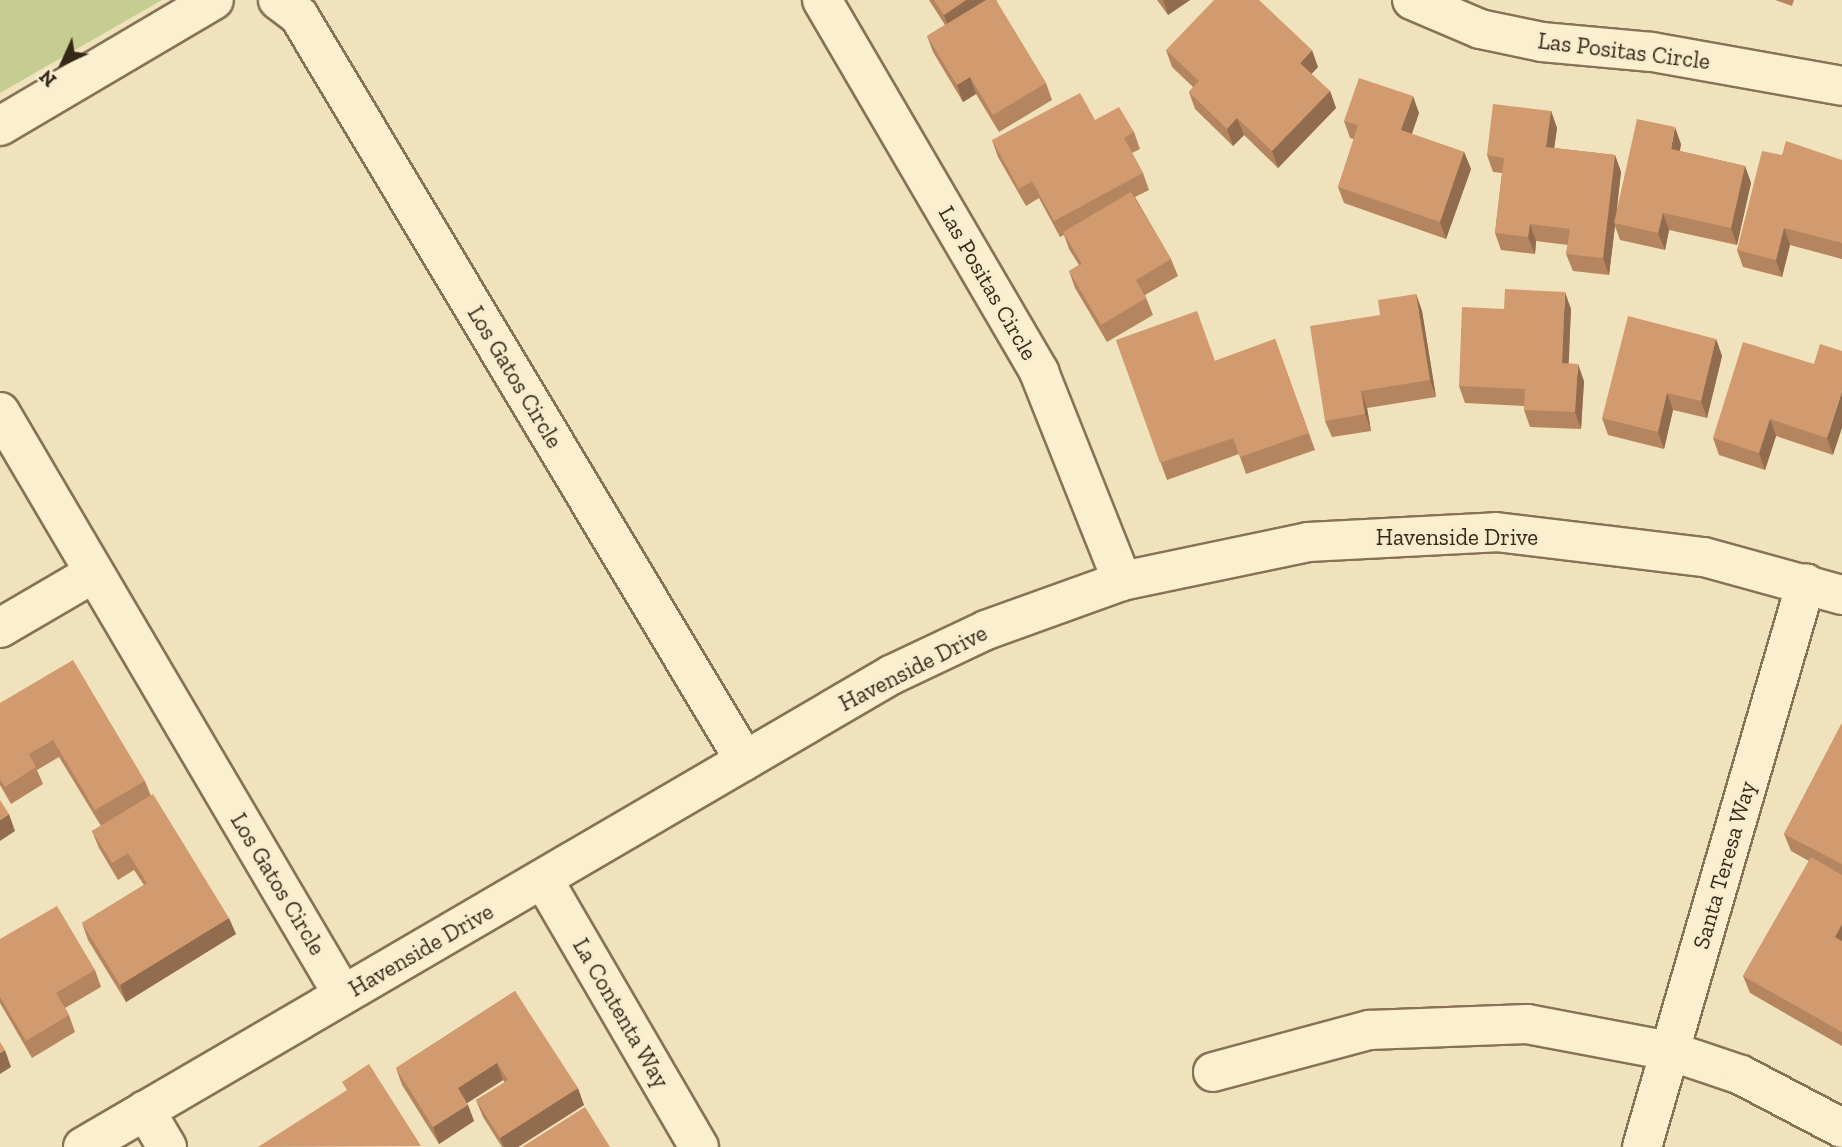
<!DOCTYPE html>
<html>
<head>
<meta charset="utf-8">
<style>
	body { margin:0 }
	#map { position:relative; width:1842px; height:1147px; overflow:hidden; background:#f0e2bc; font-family:"Zilla Slab",serif }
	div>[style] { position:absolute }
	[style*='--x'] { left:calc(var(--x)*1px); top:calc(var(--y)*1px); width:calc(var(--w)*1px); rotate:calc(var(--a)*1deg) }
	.green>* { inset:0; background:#c5ce90 }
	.roads { filter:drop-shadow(2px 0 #887255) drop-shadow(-2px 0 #887255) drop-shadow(0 2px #887255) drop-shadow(0 -2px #887255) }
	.minor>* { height:38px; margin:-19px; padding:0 19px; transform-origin:19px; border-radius:19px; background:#fbefcf }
	.wall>* { inset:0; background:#b4855f }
	.shaded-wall>* { inset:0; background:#926c4e }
	.building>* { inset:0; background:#d19b6f }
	span { translate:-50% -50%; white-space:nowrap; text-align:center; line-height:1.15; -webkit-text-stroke:5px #f7eccc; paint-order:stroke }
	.street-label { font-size:23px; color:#36291a }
	.north { position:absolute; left:28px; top:28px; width:70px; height:70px; -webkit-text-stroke:5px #f7eccc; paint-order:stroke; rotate:225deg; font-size:19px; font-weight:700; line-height:28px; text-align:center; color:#36291a }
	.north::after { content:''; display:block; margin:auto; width:24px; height:32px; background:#36291a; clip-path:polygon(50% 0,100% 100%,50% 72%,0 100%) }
</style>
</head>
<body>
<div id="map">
	<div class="green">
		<div style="clip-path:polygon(0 0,162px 0,0 93px)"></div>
	</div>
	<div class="roads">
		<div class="minor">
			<div style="--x:278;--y:0;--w:26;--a:37"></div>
			<div style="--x:299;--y:16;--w:868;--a:59.09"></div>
			<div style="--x:822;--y:0;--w:431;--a:59.7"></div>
			<div style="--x:1039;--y:372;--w:225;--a:68.3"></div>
			<div style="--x:1412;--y:0;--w:74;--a:23.1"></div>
			<div style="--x:1480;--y:29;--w:63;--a:11.8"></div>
			<div style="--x:1542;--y:42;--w:110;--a:5.2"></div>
			<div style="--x:1652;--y:52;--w:193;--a:10.1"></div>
			<div style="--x:0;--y:126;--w:248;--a:-30.5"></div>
			<div style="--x:0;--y:412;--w:676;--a:59.53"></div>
			<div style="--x:0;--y:628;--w:109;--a:-30.3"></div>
			<div style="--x:543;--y:879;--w:310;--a:59.8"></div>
			<div style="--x:1213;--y:1072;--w:162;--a:-15.1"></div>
			<div style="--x:1369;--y:1030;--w:158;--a:-2.2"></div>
			<div style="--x:1527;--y:1024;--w:146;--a:10.7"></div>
			<div style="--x:1670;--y:1051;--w:75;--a:18.7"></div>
			<div style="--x:1741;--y:1075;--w:114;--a:27.7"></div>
			<div style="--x:145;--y:1110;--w:43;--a:59.3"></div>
			<div style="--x:83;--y:1147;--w:936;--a:-30.29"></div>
			<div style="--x:891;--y:675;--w:105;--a:-25.3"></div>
			<div style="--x:986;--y:630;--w:145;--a:-19.8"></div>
			<div style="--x:1122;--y:581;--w:190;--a:-11.8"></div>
			<div style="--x:1308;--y:542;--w:188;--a:-3"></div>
			<div style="--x:1496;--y:532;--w:209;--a:6.9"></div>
			<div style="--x:1704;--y:557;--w:143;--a:15.4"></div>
			<div style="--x:1642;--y:1147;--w:587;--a:-73.79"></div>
		</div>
	</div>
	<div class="wall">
		<div style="clip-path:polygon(929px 0,997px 0,996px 1px,1046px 83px,1052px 100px,999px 132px,976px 94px,963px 102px,933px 52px,927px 36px,945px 25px)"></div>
		<div style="clip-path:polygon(1157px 0,1190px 0,1168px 15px)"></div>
		<div style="clip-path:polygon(1775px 0,1794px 0,1792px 6px)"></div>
		<div style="clip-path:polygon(1166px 50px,1318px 67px,1311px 74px,1330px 91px,1336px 108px,1278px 168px,1244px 135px,1233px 146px,1195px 109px,1189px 92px,1193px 87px,1172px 67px)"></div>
		<div style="clip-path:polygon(1551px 111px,1557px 128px,1554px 148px,1615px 155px,1621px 172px,1617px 208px,1681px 144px,1680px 151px,1745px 166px,1751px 183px,1737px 245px,1669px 230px,1665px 250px,1620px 240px,1615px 226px,1609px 275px,1573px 271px,1566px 254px,1568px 245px,1536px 241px,1535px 254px,1501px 250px,1495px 233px,1502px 173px,1493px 172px,1487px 155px)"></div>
		<div style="clip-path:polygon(1419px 113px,1412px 134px,1464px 152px,1471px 169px,1446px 239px,1344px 203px,1338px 187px,1354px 139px,1350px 138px,1344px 121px)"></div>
		<div style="clip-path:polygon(1095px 120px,1134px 132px,1140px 149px,1132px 153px,1143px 173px,1149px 190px,1135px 197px,1171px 259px,1178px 276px,1145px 295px,1153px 315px,1107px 342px,1075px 288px,1069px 271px,1079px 265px,1069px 249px,1064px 235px,1060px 237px,1039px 198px,1026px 206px,998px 157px,992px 140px)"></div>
		<div style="clip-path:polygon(1782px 155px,1842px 160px,1842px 259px,1790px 245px,1782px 277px,1743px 267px,1737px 250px)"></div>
		<div style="clip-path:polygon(1416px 294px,1422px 311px,1436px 397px,1367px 408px,1371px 431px,1332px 437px,1325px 421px,1380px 315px)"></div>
		<div style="clip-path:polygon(1504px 309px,1571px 309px,1568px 364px,1584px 381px,1581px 429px,1530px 427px,1524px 410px,1524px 406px,1465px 403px,1459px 386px)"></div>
		<div style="clip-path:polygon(1275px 339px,1315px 450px,1246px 474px,1239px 454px,1167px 480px,1116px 340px,1215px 361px)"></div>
		<div style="clip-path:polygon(1716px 339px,1722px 356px,1707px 418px,1673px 410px,1664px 449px,1608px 435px,1602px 418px)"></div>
		<div style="clip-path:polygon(1814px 364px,1833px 455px,1776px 436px,1765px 470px,1719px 455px,1713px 438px)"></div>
		<div style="clip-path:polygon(0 703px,145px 781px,151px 796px,236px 934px,126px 1002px,88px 940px,82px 923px,144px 885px,134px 870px,118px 880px,99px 848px,92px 831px,101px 826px,59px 757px,37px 770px,43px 784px,11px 804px,0 785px)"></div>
		<div style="clip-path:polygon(1842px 723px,1842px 1046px,1750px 993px,1743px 976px,1809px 861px,1791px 851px,1784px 834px)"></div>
		<div style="clip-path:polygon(0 939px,95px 970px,101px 987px,65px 1008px,69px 1015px,75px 1032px,32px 1058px,0 1003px)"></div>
		<div style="clip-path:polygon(515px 991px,584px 1105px,518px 1147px,502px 1147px,483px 1117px,476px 1100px,505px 1083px,503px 1080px,467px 1103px,474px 1121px,439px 1144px,402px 1085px,396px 1068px)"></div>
	</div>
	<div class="shaded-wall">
		<div style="clip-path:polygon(966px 0,997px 0,950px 32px,944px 15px)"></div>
		<div style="clip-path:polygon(1163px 0,1190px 0,1168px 15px)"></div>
		<div style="clip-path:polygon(1312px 50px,1318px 67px,1306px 80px,1300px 63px)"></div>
		<div style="clip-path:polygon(970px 77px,976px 94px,963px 102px,957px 85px)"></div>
		<div style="clip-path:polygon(1330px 91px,1336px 108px,1278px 168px,1272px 151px)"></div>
		<div style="clip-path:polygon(1413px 96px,1419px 113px,1407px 147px,1401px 130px)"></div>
		<div style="clip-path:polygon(1551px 111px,1557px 128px,1552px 164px,1546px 147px)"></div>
		<div style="clip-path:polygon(1237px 118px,1244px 135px,1233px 146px,1227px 129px)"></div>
		<div style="clip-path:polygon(1675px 127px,1681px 144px,1677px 166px,1671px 149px)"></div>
		<div style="clip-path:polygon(1464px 152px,1471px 169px,1446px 239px,1440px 222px)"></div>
		<div style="clip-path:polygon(1615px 155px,1621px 172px,1615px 224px,1614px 223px,1615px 226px,1609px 275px,1603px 258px)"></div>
		<div style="clip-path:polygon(1745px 166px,1751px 183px,1737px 245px,1731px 228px)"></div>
		<div style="clip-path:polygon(1663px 213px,1669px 230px,1665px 250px,1658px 233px)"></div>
		<div style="clip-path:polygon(1530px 224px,1536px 241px,1535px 254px,1528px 237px)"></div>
		<div style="clip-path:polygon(1784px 228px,1790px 245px,1782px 277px,1776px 260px)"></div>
		<div style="clip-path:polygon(1565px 292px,1571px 309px,1568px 380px,1562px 363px)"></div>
		<div style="clip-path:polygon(1416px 294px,1422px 311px,1436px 397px,1430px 380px)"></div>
		<div style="clip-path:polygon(1716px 339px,1722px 356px,1707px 418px,1701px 401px)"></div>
		<div style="clip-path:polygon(1578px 364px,1584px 381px,1581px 429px,1575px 412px)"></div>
		<div style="clip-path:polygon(1361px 391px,1367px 408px,1371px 431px,1365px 414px)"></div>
		<div style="clip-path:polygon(1842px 391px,1842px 428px,1833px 455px,1827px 438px)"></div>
		<div style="clip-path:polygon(1667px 393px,1673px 410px,1664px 449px,1658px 432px)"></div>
		<div style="clip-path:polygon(1770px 419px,1776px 436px,1765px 470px,1759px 453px)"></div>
		<div style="clip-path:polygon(9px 814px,15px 831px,0 841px,0 820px)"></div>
		<div style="clip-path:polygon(229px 918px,236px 934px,126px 1002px,120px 985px)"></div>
		<div style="clip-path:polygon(1842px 924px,1842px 952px,1835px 937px)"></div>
		<div style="clip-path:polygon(5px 1050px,11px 1067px,0 1074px,0 1053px)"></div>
		<div style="clip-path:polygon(497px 1063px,503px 1080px,464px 1105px,458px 1088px)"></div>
		<div style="clip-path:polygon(578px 1088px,584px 1105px,518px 1147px,504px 1147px,500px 1138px)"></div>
		<div style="clip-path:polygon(468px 1105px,474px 1121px,439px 1144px,433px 1127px)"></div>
	</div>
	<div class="building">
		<div style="clip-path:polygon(934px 0,966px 0,944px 15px)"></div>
		<div style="clip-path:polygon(986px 0,996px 0,1046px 83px,993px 115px,970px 77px,957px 85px,927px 36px)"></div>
		<div style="clip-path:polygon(1214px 0,1259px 0,1312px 50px,1300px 63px,1330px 91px,1272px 151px,1237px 118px,1227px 129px,1189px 92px,1199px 81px,1166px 50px)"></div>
		<div style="clip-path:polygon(1359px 78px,1413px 96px,1401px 130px,1464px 152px,1440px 222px,1338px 187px,1358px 125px,1344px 121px)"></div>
		<div style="clip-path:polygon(1080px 93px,1095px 120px,1119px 107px,1134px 132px,1124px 138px,1143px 173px,1054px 221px,1032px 181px,1019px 189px,992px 140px)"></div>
		<div style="clip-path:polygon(1493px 104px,1551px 111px,1546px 147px,1615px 155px,1603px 258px,1566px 254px,1570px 229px,1530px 224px,1528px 237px,1495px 233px,1504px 158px,1487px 155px)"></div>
		<div style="clip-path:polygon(1637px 119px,1675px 127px,1671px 149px,1745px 166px,1731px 228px,1663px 213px,1658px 233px,1614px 223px)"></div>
		<div style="clip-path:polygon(1786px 141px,1842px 160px,1842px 243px,1784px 228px,1776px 260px,1737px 250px,1762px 151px,1782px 155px)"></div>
		<div style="clip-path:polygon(1131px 192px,1171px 259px,1136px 280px,1146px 298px,1101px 325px,1069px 271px,1082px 264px,1063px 232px)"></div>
		<div style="clip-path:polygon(1505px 289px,1565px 292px,1562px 363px,1578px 364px,1575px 412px,1524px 410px,1525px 389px,1459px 386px,1462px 307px,1504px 309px)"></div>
		<div style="clip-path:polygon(1416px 294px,1430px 380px,1361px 391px,1365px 414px,1325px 421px,1310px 326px,1380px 315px,1378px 300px)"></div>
		<div style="clip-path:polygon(1197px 311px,1215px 361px,1275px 339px,1309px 433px,1240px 457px,1233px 438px,1160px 463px,1116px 340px)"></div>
		<div style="clip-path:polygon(1628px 316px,1716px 339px,1701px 401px,1667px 393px,1658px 432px,1602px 418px)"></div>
		<div style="clip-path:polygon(1743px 342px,1814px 364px,1820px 344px,1842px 351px,1842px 391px,1827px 438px,1770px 419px,1759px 453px,1713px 438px)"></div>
		<div style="clip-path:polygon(73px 660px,145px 781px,95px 810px,53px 740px,29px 754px,36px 767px,5px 787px,0 779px,0 703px)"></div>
		<div style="clip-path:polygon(1842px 723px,1842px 864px,1784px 834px)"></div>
		<div style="clip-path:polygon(153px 794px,229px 918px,120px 985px,82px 923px,147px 883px,128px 853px,112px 863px,92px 831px)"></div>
		<div style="clip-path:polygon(0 800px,9px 814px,0 820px)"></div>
		<div style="clip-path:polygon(1811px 857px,1842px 875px,1842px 924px,1835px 937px,1842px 941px,1842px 1032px,1743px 976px)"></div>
		<div style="clip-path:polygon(57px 906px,95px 970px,56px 993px,69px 1015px,26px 1041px,0 997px,0 939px)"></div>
		<div style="clip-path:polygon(515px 991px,578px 1088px,500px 1138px,476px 1100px,508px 1080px,497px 1063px,458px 1088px,468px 1105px,433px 1127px,396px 1068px)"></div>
		<div style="clip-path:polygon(0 1042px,5px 1050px,0 1053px)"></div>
		<div style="clip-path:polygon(369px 1064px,421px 1146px,258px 1147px,347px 1090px,342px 1082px)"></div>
		<div style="clip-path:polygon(585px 1107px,610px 1147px,522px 1147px)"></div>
	</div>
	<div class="street-label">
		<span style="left:1624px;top:51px;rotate:7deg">Las Positas Circle</span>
		<span style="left:988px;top:283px;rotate:60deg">Las Positas Circle</span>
		<span style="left:515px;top:377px;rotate:59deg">Los Gatos Circle</span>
		<span style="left:1457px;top:537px">Havenside Drive</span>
		<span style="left:913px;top:668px;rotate:-27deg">Havenside Drive</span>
		<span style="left:1724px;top:865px;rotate:-74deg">Santa Teresa Way</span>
		<span style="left:278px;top:884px;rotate:59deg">Los Gatos Circle</span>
		<span style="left:421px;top:950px;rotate:-30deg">Havenside Drive</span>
		<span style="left:621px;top:1013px;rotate:60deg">La Contenta Way</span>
	</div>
	<div class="north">N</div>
</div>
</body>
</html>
